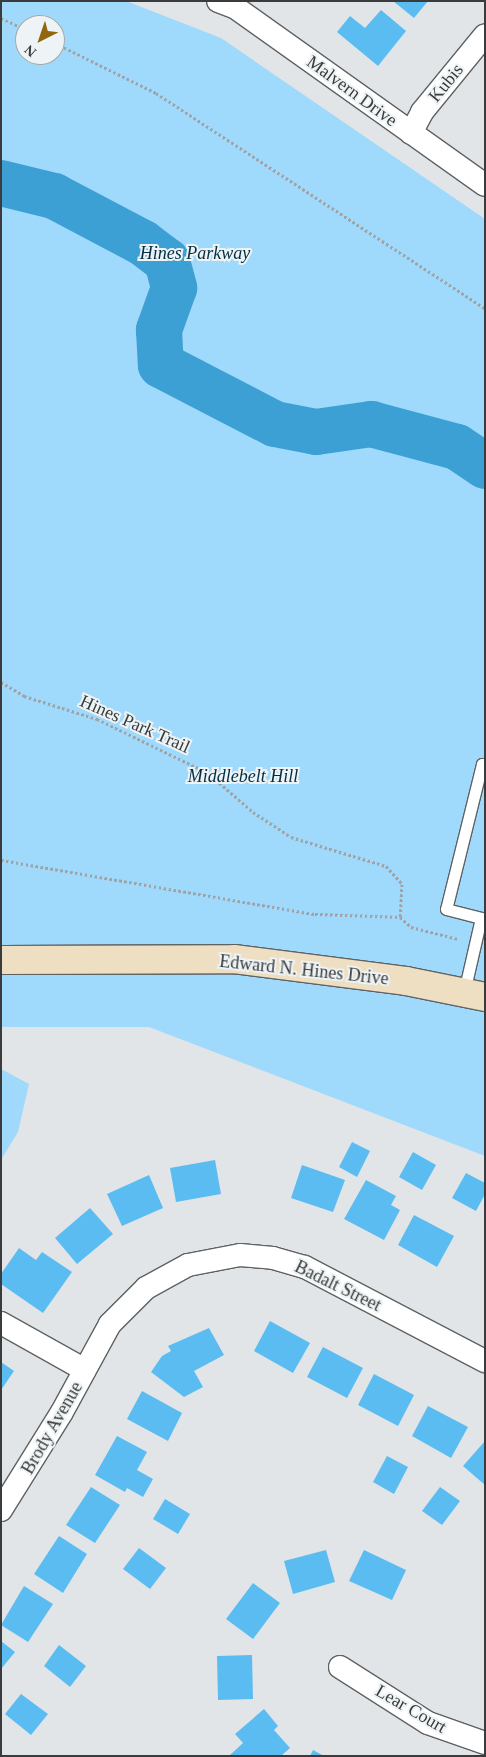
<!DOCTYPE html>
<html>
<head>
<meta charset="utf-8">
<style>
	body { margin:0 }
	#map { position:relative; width:486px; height:1757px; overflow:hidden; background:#e1e5e8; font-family:Georgia,serif }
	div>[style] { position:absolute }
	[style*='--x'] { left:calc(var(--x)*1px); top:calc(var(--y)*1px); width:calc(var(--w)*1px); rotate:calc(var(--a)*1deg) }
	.green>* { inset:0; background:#9fd9fb }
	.river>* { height:46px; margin:-23px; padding:0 23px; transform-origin:23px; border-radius:23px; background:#3ca0d4 }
	.building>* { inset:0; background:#5bbcf1 }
	.path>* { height:3px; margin-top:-1.5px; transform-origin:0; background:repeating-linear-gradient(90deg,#a0a3a5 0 2.5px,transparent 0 5px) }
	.roads { filter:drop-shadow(1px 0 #5e6264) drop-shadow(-1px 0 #5e6264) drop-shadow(0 1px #5e6264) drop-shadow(0 -1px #5e6264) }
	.lane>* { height:11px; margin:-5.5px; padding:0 5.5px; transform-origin:5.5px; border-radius:5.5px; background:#fff }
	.street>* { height:22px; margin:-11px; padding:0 11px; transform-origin:11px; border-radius:11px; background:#fff }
	.secondary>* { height:28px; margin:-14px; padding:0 14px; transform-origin:14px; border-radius:14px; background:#eedec2 }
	span { translate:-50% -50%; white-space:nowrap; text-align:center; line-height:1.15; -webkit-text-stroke:4px #eef3f5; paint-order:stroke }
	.street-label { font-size:18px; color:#393b3c }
	.park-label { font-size:18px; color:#022f44; font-style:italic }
	.frame { position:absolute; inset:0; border:2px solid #393b3c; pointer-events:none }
	.north { position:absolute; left:15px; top:15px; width:50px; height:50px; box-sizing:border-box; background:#eef3f5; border:1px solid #a6a9ab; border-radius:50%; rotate:221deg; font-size:14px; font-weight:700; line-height:20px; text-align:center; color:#393b3c }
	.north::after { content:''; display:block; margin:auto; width:18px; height:22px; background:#926610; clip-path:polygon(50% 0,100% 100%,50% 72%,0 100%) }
</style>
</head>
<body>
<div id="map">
	<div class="green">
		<div style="clip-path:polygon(evenodd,1px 1px,126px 1px,221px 38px,485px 219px,485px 1156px,149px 1027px,1px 1027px,1px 1px,25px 25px,55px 25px,55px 55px,25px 55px,25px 25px)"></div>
		<div style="clip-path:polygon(1px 1069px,29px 1084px,18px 1132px,1px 1160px)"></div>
	</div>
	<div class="river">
		<div style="--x:1;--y:183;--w:55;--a:13.8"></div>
		<div style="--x:54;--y:196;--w:101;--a:27.8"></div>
		<div style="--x:143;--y:243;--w:30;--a:37"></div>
		<div style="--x:167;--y:261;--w:28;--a:75"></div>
		<div style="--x:174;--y:288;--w:45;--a:109.7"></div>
		<div style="--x:159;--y:330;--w:35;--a:87"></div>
		<div style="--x:161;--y:365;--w:128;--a:27.4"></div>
		<div style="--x:275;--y:424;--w:42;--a:11"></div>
		<div style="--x:316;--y:432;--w:56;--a:-8.3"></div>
		<div style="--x:371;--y:424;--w:89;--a:15"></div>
		<div style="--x:457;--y:447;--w:34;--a:34"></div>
	</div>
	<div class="building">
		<div style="clip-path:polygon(393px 1px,428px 1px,414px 18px)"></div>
		<div style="clip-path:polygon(381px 10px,406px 31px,378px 66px,337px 32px,350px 16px,365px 28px)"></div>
		<div style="clip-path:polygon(352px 1142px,370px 1151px,357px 1177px,339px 1167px)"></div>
		<div style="clip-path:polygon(413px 1152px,436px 1165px,422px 1190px,399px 1177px)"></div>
		<div style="clip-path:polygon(215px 1160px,221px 1194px,176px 1202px,170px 1168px)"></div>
		<div style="clip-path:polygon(302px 1165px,345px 1180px,333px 1212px,291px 1198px)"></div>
		<div style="clip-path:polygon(466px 1173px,485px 1183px,485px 1194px,476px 1211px,452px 1198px)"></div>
		<div style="clip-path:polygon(149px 1175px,163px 1208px,122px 1226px,107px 1194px)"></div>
		<div style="clip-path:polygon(366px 1180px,396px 1196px,391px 1205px,400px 1210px,384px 1240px,344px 1219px)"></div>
		<div style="clip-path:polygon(90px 1208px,113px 1234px,77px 1264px,55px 1238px)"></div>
		<div style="clip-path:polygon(414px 1215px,454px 1236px,437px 1267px,398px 1245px)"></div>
		<div style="clip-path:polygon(19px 1248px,36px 1260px,42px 1252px,72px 1272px,43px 1313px,1px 1284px,1px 1274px)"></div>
		<div style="clip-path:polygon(270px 1321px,310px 1343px,293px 1373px,254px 1351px)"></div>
		<div style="clip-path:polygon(209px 1328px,224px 1355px,194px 1371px,203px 1387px,184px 1397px,151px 1372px,162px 1356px,171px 1351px,168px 1346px)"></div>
		<div style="clip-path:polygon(323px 1347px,363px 1368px,347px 1398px,307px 1377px)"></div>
		<div style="clip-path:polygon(1px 1362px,14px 1371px,1px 1390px)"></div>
		<div style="clip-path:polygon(374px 1374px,414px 1395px,398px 1426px,358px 1405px)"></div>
		<div style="clip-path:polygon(142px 1391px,182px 1413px,168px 1441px,127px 1419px)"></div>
		<div style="clip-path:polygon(428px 1406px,468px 1427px,451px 1458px,412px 1436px)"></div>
		<div style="clip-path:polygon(117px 1436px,147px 1452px,137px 1470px,153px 1479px,143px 1497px,127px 1488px,125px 1492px,95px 1475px)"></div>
		<div style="clip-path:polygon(485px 1441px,485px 1485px,463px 1466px)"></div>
		<div style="clip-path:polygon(387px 1456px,408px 1467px,394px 1494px,373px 1482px)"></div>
		<div style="clip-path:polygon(91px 1487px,120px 1505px,95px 1543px,66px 1525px)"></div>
		<div style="clip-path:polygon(440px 1487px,460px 1501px,442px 1525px,422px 1511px)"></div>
		<div style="clip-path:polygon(165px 1499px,190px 1514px,178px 1534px,153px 1519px)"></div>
		<div style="clip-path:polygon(59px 1536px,87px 1554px,63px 1593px,34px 1574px)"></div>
		<div style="clip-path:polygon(139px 1548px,166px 1568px,150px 1589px,123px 1569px)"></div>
		<div style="clip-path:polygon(326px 1550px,335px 1582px,293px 1594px,284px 1561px)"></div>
		<div style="clip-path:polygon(364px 1550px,406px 1570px,392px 1600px,349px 1581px)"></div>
		<div style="clip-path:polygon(253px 1583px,280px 1603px,253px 1639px,226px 1619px)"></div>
		<div style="clip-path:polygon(24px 1586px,53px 1604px,28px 1642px,1px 1625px)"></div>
		<div style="clip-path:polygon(1px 1641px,15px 1652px,1px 1669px)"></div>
		<div style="clip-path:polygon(59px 1645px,86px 1666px,70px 1687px,44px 1666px)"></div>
		<div style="clip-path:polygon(252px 1655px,253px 1699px,218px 1700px,217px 1656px)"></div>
		<div style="clip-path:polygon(21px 1694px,48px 1714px,31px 1735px,5px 1714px)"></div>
		<div style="clip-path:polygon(264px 1709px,278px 1726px,274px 1730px,290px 1748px,281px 1756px,229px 1756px,243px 1743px,235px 1734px)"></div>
		<div style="clip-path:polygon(313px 1750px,324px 1756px,310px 1756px)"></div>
	</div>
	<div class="path">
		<div style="--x:1;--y:18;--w:26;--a:25"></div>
		<div style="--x:55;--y:43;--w:113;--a:26.3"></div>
		<div style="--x:156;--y:93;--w:393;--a:33.2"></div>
		<div style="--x:1;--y:682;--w:27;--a:31"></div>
		<div style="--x:24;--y:696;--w:77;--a:17.5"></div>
		<div style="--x:97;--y:719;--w:123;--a:25.9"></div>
		<div style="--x:208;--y:773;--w:60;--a:40.9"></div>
		<div style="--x:253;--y:812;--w:45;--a:33.3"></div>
		<div style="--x:291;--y:837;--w:99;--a:17"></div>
		<div style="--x:386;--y:866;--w:24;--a:48"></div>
		<div style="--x:402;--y:884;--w:33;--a:93"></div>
		<div style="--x:400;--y:917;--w:15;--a:42"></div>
		<div style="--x:411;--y:927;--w:49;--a:14.3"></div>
		<div style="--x:1;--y:860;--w:319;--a:9.8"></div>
		<div style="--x:315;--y:914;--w:85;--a:2"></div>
	</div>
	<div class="roads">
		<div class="lane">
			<div style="--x:485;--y:764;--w:3;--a:180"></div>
			<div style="--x:482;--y:764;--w:149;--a:103.9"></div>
			<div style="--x:446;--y:909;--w:40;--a:14.4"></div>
			<div style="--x:464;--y:992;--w:76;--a:-77.1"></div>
		</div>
		<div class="street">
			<div style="--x:218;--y:1;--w:19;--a:21"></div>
			<div style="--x:236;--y:8;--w:305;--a:35.4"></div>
			<div style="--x:411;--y:133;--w:24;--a:-62"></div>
			<div style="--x:422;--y:112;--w:99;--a:-50.7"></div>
			<div style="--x:1;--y:1323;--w:96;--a:29.2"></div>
			<div style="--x:1;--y:1510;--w:115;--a:-58.1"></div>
			<div style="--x:62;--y:1412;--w:100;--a:-61.4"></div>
			<div style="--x:110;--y:1324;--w:51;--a:-45"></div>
			<div style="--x:146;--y:1288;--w:48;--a:-28.7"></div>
			<div style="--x:188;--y:1265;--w:53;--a:-10.9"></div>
			<div style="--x:240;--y:1255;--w:33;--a:5"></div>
			<div style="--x:273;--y:1258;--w:33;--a:16"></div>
			<div style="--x:305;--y:1267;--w:203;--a:27.6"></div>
			<div style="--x:340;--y:1667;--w:104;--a:32.5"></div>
			<div style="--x:428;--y:1723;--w:60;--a:19.3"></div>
		</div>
		<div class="secondary">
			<div style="--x:1;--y:960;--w:233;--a:-0.2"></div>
			<div style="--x:234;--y:959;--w:173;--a:7.3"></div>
			<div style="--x:406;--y:981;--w:81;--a:11.4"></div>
		</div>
	</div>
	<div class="street-label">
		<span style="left:446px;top:83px;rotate:-51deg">Kubis</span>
		<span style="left:352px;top:91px;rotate:36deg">Malvern Drive</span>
		<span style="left:135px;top:724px;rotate:24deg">Hines Park Trail</span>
		<span style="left:304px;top:970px;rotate:6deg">Edward N. Hines Drive</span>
		<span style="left:338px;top:1286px;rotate:26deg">Badalt Street</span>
		<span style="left:52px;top:1428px;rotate:-60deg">Brody Avenue</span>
		<span style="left:411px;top:1709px;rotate:30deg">Lear Court</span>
	</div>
	<div class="park-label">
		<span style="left:195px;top:253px">Hines Parkway</span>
		<span style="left:243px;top:776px">Middlebelt Hill</span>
	</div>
	<div class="frame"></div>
	<div class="north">N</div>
</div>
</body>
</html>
